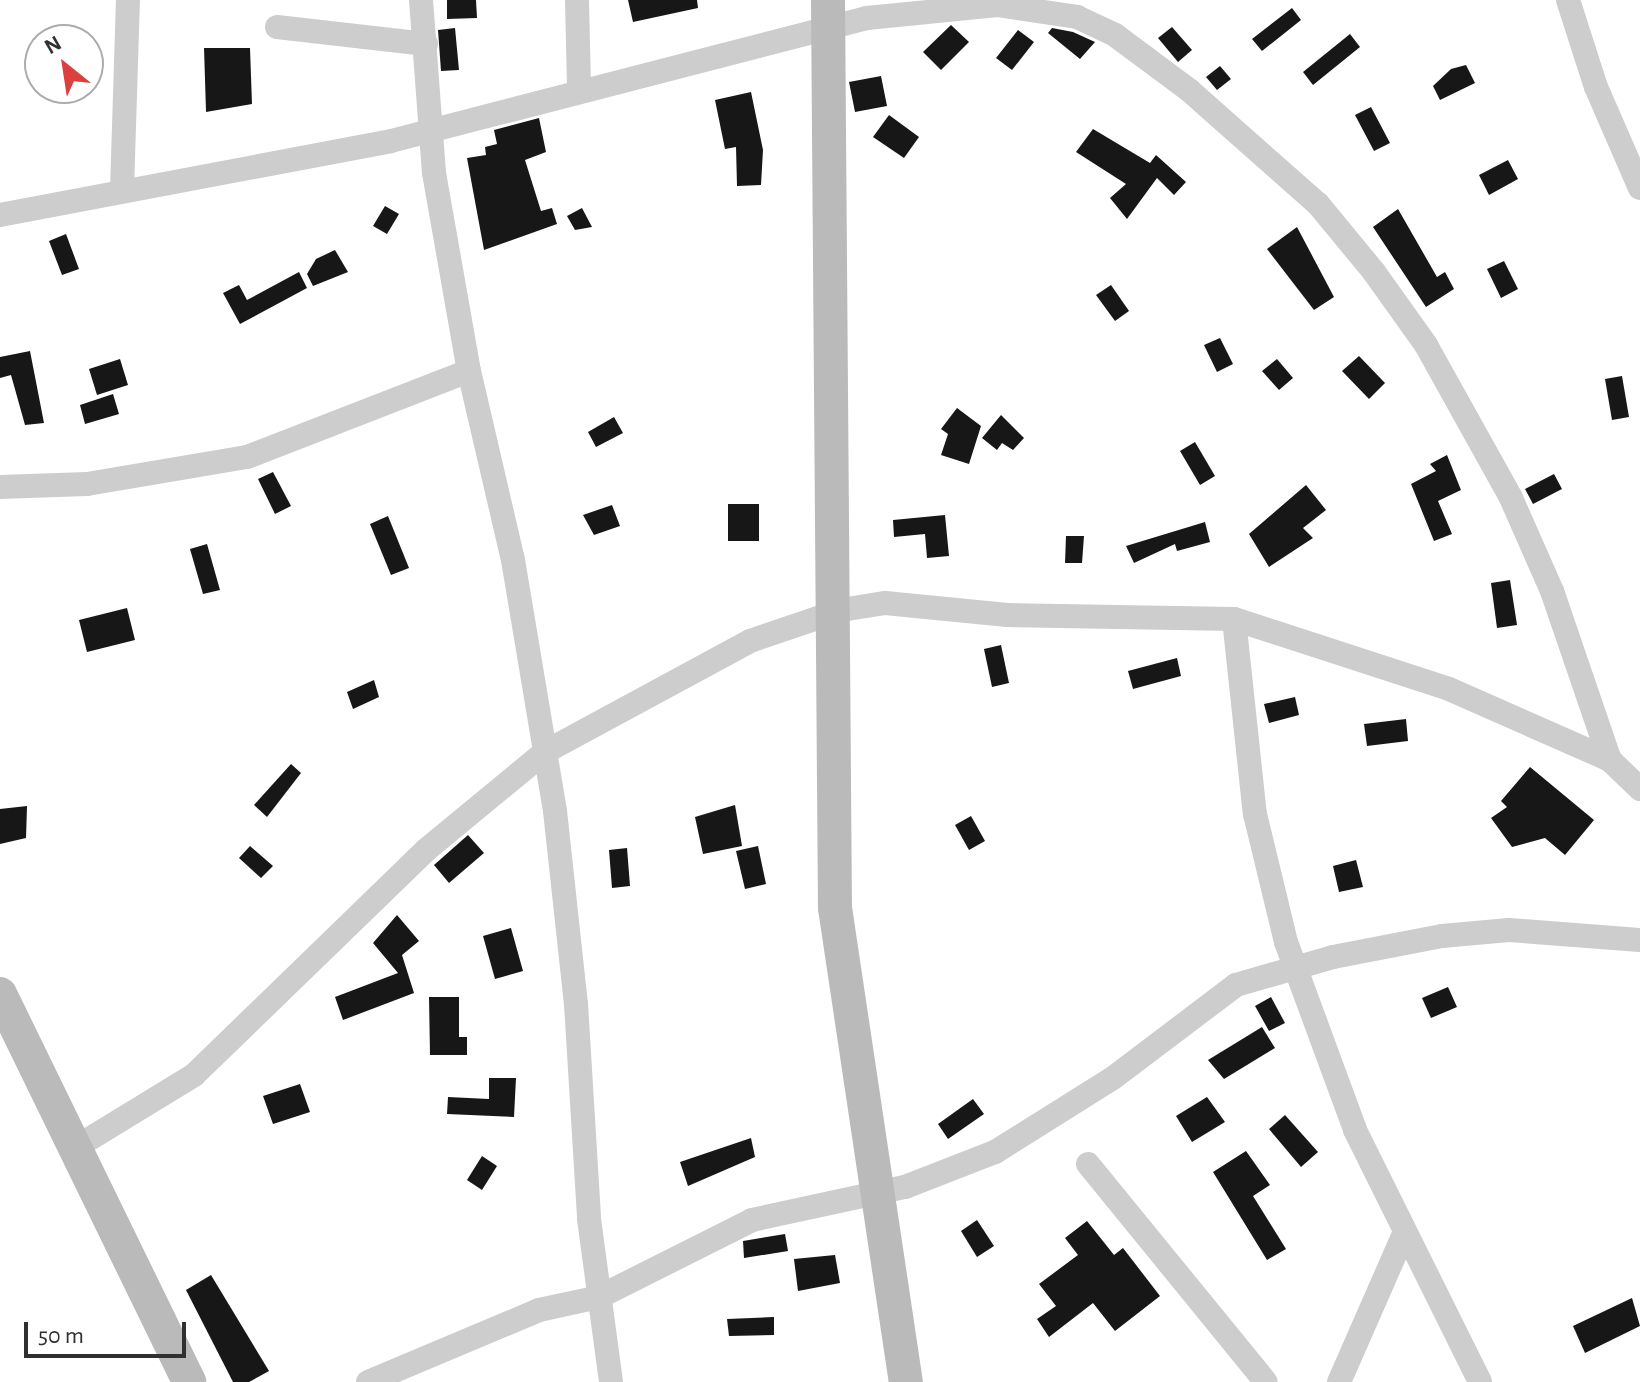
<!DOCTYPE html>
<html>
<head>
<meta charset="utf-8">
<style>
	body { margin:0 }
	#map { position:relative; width:1640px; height:1382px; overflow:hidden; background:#fff; font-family:"Alegreya Sans",sans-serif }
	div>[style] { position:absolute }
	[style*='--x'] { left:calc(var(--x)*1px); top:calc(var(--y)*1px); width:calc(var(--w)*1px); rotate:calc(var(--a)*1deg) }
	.building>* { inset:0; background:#171717 }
	.street>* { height:24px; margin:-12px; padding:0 12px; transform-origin:12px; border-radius:12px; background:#cdcdcd }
	.secondary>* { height:34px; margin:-17px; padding:0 17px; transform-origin:17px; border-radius:17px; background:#bababa }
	span { translate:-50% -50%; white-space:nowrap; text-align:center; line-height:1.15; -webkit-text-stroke:8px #fff; paint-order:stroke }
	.north { position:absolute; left:24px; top:24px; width:80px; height:80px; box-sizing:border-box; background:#fff; border:2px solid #acacac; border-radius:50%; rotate:330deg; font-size:22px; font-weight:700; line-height:32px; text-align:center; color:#303030 }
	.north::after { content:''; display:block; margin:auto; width:28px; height:36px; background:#db3f3e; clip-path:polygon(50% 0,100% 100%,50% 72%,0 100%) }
	.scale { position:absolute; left:24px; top:1322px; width:162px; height:36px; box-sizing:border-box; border:4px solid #303030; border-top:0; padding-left:10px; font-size:24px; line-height:28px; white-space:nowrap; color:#303030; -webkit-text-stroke:6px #fff; paint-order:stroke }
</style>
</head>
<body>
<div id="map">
	<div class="building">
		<div style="clip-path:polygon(447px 0,476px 0,477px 18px,447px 19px)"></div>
		<div style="clip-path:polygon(628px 0,697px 0,698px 8px,633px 22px)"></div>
		<div style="clip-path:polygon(1292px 8px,1301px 20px,1262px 51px,1252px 39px)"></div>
		<div style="clip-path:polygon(951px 25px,969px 42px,941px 70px,923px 52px)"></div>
		<div style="clip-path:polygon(1172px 27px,1192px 50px,1178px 62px,1158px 38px)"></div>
		<div style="clip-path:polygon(455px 28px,459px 70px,441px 71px,438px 30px)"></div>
		<div style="clip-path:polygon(1052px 28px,1073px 32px,1095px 42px,1080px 59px,1048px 33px)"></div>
		<div style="clip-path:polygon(1018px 30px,1034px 42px,1012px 70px,996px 58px)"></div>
		<div style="clip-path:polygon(1350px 34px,1360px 47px,1313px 85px,1303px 72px)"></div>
		<div style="clip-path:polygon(204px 48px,250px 48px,252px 104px,206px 112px)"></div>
		<div style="clip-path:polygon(1466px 65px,1475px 83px,1440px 100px,1433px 86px,1451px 69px)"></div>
		<div style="clip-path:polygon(1220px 66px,1231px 79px,1217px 90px,1206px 77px)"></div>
		<div style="clip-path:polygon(881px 76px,887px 106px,855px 112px,849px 82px)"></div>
		<div style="clip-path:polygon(751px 92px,763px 150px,761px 185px,737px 186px,736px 147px,725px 149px,715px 100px)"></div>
		<div style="clip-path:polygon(1371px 107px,1390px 143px,1374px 151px,1355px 115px)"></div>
		<div style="clip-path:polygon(889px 115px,919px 137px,904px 158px,873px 137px)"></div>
		<div style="clip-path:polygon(539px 118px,546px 152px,525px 160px,541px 211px,552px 208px,557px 224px,484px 250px,467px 158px,486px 155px,485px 147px,497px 144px,494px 130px)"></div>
		<div style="clip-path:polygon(1093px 129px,1150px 163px,1156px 155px,1186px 182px,1174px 195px,1157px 178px,1127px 219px,1110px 198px,1126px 184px,1076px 152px)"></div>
		<div style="clip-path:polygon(1508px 160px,1518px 179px,1489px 195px,1479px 175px)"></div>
		<div style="clip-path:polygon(385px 206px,399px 214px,387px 234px,373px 226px)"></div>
		<div style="clip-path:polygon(582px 208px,592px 227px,575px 230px,567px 216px)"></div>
		<div style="clip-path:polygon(1398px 209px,1437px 277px,1445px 272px,1454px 289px,1426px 307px,1373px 227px)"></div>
		<div style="clip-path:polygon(1297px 227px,1334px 297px,1314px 310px,1267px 249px)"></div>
		<div style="clip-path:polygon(66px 234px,79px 269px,62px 275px,49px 241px)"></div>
		<div style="clip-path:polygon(335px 250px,348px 272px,313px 286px,307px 274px,316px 259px)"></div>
		<div style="clip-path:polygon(1504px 261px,1518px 289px,1501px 298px,1487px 269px)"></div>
		<div style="clip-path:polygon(299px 272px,307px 288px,240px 324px,223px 293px,239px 285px,247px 300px)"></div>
		<div style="clip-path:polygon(1111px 285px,1129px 311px,1115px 321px,1096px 295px)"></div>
		<div style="clip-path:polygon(1220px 338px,1233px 364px,1217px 372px,1204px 345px)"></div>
		<div style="clip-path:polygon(30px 351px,44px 423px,25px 425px,11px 375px,0 378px,0 357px)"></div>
		<div style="clip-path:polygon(1359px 356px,1385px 383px,1369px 399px,1342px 371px)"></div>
		<div style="clip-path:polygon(120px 359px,128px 385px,97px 395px,89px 369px)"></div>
		<div style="clip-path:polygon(1277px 359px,1293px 378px,1279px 390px,1262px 371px)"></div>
		<div style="clip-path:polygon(1622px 376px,1629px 417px,1612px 420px,1605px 379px)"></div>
		<div style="clip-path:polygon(113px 394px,119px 414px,85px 424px,80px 405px)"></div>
		<div style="clip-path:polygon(957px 408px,981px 426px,969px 464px,941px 455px,948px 434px,941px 429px)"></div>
		<div style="clip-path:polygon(1001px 415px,1024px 438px,1013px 450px,1002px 443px,997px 450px,982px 438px)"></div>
		<div style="clip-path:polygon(614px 417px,623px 433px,596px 447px,588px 432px)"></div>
		<div style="clip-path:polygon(1195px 442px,1215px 476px,1200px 485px,1180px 451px)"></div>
		<div style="clip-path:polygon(1447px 455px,1461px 490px,1438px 501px,1452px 534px,1434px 541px,1411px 484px,1436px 471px,1430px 464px)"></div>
		<div style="clip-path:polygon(273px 472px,291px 506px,275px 514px,258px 479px)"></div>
		<div style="clip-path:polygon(1554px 474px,1562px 489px,1533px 504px,1525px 489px)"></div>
		<div style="clip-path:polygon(1306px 485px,1326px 510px,1303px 528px,1313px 538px,1269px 567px,1249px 534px)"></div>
		<div style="clip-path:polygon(728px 504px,759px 504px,759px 541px,728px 541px)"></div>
		<div style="clip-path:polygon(612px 505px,620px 526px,594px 535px,583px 515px)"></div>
		<div style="clip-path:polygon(945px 515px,949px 556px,927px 558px,925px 534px,894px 537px,893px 520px)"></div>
		<div style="clip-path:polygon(388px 516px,409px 568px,391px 575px,370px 524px)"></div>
		<div style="clip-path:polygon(1205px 522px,1210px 542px,1177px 551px,1175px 544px,1134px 563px,1126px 546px)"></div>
		<div style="clip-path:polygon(1066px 536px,1084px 536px,1082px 563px,1065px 563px)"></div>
		<div style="clip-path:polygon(207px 544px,220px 590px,203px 594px,190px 549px)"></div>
		<div style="clip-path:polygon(1510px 580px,1517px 625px,1497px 628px,1491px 583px)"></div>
		<div style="clip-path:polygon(127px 608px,135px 640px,87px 652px,79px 620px)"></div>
		<div style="clip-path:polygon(1001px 645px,1009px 683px,992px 687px,984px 649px)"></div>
		<div style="clip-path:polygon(1177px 658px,1181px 676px,1133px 689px,1128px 671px)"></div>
		<div style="clip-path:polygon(374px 680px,379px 697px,353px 709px,347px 692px)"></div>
		<div style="clip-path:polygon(1295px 697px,1299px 715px,1269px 723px,1264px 704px)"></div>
		<div style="clip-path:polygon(1406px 719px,1408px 741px,1367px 746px,1364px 724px)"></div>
		<div style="clip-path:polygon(291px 764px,301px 773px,267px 817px,254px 805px)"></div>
		<div style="clip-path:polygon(1530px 767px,1594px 820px,1565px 855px,1545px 838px,1512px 847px,1491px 818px,1507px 807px,1501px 801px)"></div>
		<div style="clip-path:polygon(735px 805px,742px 846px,703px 854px,695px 817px)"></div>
		<div style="clip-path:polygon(27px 806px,26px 838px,0 844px,0 809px)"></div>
		<div style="clip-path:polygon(971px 816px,985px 841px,969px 850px,955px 825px)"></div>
		<div style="clip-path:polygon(468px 835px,484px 853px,449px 883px,434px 865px)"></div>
		<div style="clip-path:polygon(250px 846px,273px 866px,261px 878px,239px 858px)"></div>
		<div style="clip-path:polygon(758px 846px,766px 884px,745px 889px,736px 851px)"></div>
		<div style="clip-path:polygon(627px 848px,630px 886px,612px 888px,609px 850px)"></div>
		<div style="clip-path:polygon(1356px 860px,1363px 887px,1339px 892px,1333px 866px)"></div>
		<div style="clip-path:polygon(397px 915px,419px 941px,402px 955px,414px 993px,343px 1020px,335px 997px,398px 973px,373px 943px)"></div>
		<div style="clip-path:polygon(511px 928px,523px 971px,495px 979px,483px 936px)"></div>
		<div style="clip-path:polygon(1448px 987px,1457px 1007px,1431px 1018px,1422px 998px)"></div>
		<div style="clip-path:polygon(429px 997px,459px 997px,459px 1037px,467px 1037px,467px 1055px,430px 1055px)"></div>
		<div style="clip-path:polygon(1271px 997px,1285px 1023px,1269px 1031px,1255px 1006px)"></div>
		<div style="clip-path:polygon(1262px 1027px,1275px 1048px,1224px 1079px,1208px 1060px)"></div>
		<div style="clip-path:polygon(489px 1078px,516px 1078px,514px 1117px,447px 1114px,448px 1097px,489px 1099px)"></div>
		<div style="clip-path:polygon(300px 1084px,310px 1112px,273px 1124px,263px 1096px)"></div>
		<div style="clip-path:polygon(1207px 1097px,1225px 1122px,1192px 1142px,1176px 1116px)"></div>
		<div style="clip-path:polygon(973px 1099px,984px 1114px,948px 1139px,938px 1124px)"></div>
		<div style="clip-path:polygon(1285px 1115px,1318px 1152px,1301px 1167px,1269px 1129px)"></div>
		<div style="clip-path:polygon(751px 1138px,755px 1157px,688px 1186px,680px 1162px)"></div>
		<div style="clip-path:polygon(1246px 1151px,1270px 1185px,1253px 1196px,1286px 1249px,1267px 1260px,1213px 1172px)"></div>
		<div style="clip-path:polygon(482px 1156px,497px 1166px,482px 1190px,467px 1180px)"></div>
		<div style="clip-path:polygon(977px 1220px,994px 1246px,977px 1257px,961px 1231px)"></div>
		<div style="clip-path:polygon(1087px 1221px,1114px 1255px,1123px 1248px,1160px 1296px,1115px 1331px,1093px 1303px,1049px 1337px,1037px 1319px,1056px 1306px,1039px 1284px,1078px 1255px,1065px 1238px)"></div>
		<div style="clip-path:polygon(785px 1234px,788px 1251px,744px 1258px,743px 1241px)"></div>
		<div style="clip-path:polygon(835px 1255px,840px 1283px,798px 1291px,794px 1259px)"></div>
		<div style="clip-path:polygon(211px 1275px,269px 1371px,249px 1382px,233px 1382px,186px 1290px)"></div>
		<div style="clip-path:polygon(1632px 1298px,1640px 1326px,1585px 1353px,1573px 1326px)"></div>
		<div style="clip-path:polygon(774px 1317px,774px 1335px,729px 1336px,727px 1319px)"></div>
	</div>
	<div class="street">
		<div style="--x:421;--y:0;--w:173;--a:85.7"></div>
		<div style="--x:434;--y:173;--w:201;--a:80"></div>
		<div style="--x:469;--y:371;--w:194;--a:76.9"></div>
		<div style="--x:513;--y:560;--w:254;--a:80.5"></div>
		<div style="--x:555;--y:811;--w:194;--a:83.8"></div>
		<div style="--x:576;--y:1004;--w:215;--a:86.5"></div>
		<div style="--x:589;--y:1219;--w:164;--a:82.3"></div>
		<div style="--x:577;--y:0;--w:89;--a:88.7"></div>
		<div style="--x:1568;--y:0;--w:91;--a:72.2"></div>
		<div style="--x:1596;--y:87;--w:110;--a:66.5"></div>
		<div style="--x:277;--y:27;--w:150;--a:6.5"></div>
		<div style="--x:122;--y:190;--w:190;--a:-88.2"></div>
		<div style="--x:0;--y:215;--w:398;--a:-10.7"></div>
		<div style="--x:391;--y:141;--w:492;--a:-14.5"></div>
		<div style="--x:867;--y:18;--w:131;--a:-5.7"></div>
		<div style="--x:997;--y:5;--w:81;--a:8.5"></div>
		<div style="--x:1077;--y:17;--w:42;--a:25.3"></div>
		<div style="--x:1115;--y:35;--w:92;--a:36.6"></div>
		<div style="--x:1189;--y:90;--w:172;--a:41.5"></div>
		<div style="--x:1318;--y:204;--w:88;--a:50.5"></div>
		<div style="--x:1374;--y:272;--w:90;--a:54.5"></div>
		<div style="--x:1426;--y:345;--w:175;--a:60.9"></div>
		<div style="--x:1511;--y:498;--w:102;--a:66.2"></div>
		<div style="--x:1552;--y:591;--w:179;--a:71.1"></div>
		<div style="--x:0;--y:487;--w:87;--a:-2"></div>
		<div style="--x:87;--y:484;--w:162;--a:-9.6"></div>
		<div style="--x:247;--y:457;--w:238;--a:-21.2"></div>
		<div style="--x:1234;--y:619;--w:196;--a:83.9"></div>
		<div style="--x:1255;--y:814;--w:132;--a:76.4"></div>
		<div style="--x:1286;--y:942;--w:200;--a:69.8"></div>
		<div style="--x:1355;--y:1130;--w:281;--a:63.6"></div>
		<div style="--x:73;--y:1149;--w:142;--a:-31.4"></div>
		<div style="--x:194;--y:1075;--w:323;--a:-44.1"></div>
		<div style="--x:426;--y:850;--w:154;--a:-39.5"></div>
		<div style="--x:545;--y:752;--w:233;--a:-28.4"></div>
		<div style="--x:750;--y:641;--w:96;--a:-18.8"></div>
		<div style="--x:841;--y:610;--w:45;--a:-9"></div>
		<div style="--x:885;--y:603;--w:123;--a:5.6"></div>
		<div style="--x:1007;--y:615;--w:227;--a:1"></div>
		<div style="--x:1234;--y:619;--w:226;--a:18"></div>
		<div style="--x:1449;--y:689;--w:176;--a:23.8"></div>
		<div style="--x:1610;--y:760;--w:42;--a:44"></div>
		<div style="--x:1088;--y:1164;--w:281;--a:50.8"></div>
		<div style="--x:368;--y:1382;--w:186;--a:-22.8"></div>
		<div style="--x:539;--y:1310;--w:61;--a:-12.2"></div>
		<div style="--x:599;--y:1297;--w:171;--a:-26.7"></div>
		<div style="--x:752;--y:1220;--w:157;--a:-12.2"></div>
		<div style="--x:905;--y:1187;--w:97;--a:-21.3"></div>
		<div style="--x:995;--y:1152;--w:139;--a:-32.1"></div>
		<div style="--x:1113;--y:1078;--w:154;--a:-37.1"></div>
		<div style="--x:1236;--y:985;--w:101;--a:-16.1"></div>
		<div style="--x:1333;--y:957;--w:111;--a:-10.9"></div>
		<div style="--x:1442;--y:936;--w:67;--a:-5.1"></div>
		<div style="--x:1509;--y:930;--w:131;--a:4.4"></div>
		<div style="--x:1339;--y:1382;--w:159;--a:-66.3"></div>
	</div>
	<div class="secondary">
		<div style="--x:828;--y:0;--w:908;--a:89.56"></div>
		<div style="--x:835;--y:908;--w:479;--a:81.5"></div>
		<div style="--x:0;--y:994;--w:432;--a:64"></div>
	</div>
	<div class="north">N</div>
	<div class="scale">50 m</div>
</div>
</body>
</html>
